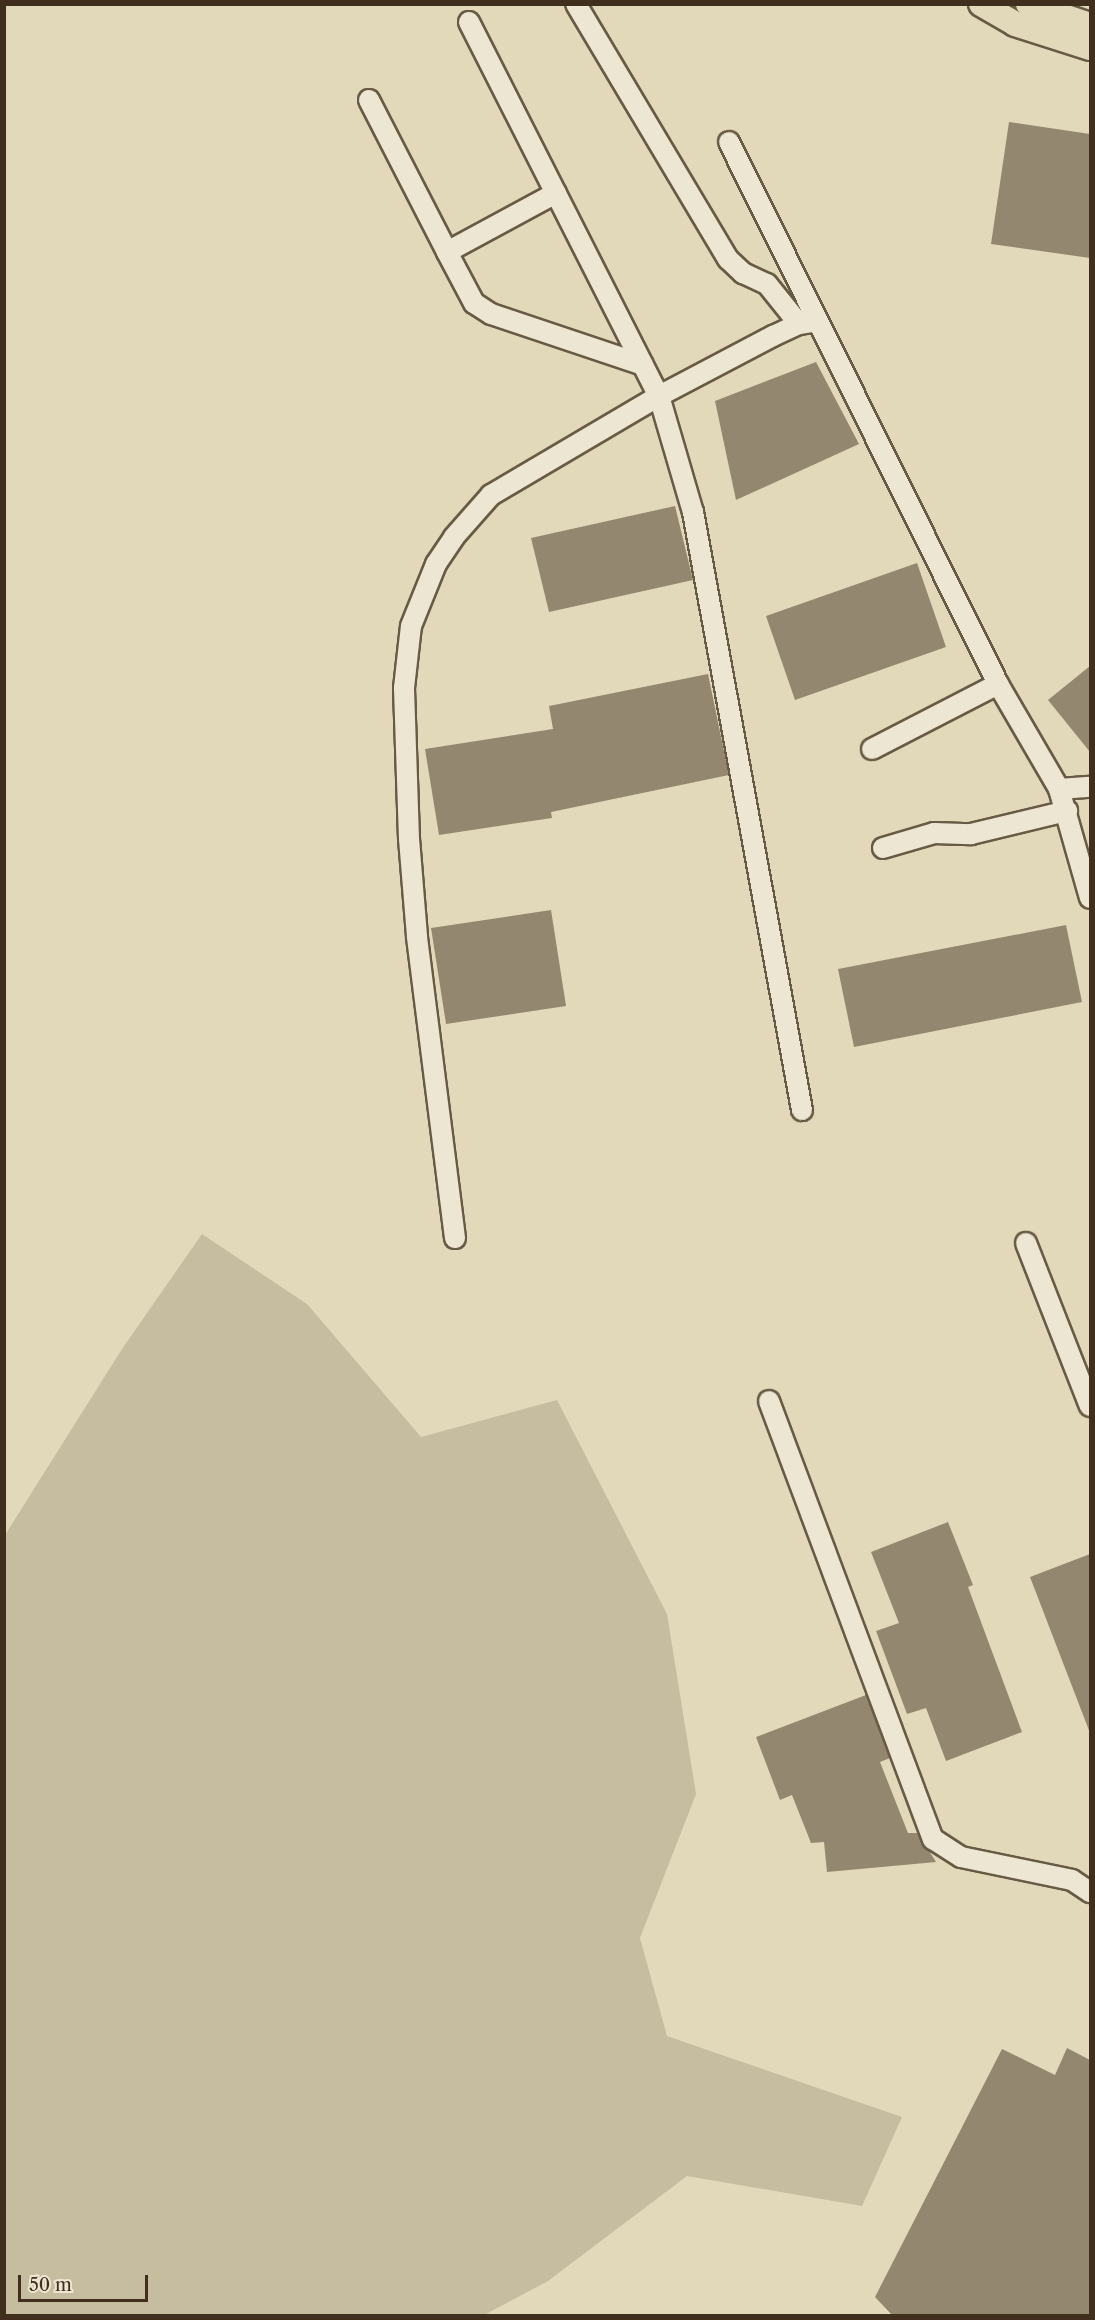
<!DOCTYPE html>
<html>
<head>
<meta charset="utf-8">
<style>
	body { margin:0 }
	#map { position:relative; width:1095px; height:2320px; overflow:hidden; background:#e2d9ba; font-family:"Libre Caslon Text",serif }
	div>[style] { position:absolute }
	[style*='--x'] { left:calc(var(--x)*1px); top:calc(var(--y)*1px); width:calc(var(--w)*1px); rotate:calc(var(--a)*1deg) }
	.green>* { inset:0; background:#c6bc9f }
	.building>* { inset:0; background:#94876f }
	.roads { filter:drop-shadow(2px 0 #685a44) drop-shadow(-2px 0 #685a44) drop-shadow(0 2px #685a44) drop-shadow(0 -2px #685a44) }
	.minor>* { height:20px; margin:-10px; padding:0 10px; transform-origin:10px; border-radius:10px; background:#ece6d2 }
	.major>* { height:24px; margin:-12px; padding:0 12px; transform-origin:12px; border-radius:12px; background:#e2d9ba }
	span { translate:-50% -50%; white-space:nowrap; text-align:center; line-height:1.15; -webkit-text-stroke:4.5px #ece6d2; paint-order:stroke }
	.frame { position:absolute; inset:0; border:6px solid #402f1d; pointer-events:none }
	.scale { position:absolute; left:18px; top:2275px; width:130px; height:27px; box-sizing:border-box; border:3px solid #402f1d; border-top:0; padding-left:8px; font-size:18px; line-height:21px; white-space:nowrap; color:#402f1d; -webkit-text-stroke:4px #ece6d2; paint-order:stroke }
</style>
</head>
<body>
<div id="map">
	<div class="green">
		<div style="clip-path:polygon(202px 1234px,307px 1304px,421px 1437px,557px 1400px,667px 1614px,696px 1794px,640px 1938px,667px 2036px,902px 2117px,862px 2206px,687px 2176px,548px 2281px,484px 2315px,5px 2315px,5px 1535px,122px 1349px)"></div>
	</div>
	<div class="building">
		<div style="clip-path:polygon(1009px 122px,1090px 134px,1090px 258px,991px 244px)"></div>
		<div style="clip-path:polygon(816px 362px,859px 444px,736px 500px,715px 401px)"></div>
		<div style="clip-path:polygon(675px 506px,693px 580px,549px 612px,531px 538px)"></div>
		<div style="clip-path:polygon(917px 563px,946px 647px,795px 700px,766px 616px)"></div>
		<div style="clip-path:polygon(1090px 666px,1090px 752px,1048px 700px)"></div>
		<div style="clip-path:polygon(708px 674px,729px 775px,551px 812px,552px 818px,439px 835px,425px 749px,553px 729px,549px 706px)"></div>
		<div style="clip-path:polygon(551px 910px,566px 1006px,446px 1024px,431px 928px)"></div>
		<div style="clip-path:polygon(1066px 925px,1082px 1002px,854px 1047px,838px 969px)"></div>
		<div style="clip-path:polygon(948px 1522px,973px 1585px,968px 1587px,1022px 1732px,946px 1761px,926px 1708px,907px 1714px,876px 1631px,899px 1623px,871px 1552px)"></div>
		<div style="clip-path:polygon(1090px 1554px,1090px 1733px,1030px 1577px)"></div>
		<div style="clip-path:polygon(866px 1695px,890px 1758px,880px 1762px,908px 1833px,918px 1833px,936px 1862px,827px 1872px,824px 1842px,811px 1843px,792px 1795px,780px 1800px,756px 1737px)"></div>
		<div style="clip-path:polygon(1067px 2048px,1090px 2060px,1090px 2316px,893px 2316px,875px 2297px,1002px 2049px,1055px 2075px)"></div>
	</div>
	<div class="roads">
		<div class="minor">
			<div style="--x:576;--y:4;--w:297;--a:59.2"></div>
			<div style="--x:728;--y:259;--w:21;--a:43"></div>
			<div style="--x:743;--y:273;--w:26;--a:25"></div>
			<div style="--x:767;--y:284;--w:51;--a:51.3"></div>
			<div style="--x:469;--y:22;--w:419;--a:63.1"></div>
			<div style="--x:659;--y:396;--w:121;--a:73.7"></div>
			<div style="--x:693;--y:512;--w:608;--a:79.67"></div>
			<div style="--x:369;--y:100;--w:171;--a:62.8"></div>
			<div style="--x:729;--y:142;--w:605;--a:63.6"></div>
			<div style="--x:998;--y:684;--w:121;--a:59.8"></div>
			<div style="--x:1059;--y:789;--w:113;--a:74.1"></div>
			<div style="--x:556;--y:193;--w:124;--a:151.6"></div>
			<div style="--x:447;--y:252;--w:58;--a:62.1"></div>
			<div style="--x:474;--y:303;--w:20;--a:33"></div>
			<div style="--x:491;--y:314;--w:160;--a:18.5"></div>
			<div style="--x:872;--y:749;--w:142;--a:-27.3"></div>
			<div style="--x:1059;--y:789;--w:31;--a:-4"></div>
			<div style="--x:883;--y:848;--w:53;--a:-16.4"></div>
			<div style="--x:934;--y:833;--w:37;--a:2"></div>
			<div style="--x:971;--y:834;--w:99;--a:-13.5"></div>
			<div style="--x:455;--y:1238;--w:304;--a:-97.2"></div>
			<div style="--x:417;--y:936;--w:97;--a:-94.7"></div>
			<div style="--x:409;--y:839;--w:151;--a:-91.9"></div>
			<div style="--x:404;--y:688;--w:62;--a:-83.6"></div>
			<div style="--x:411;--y:626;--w:67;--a:-68"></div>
			<div style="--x:436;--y:564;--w:32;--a:-56"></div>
			<div style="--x:454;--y:537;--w:56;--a:-48.6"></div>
			<div style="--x:491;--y:495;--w:195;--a:-30.5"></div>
			<div style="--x:659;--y:396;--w:129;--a:-27.8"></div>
			<div style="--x:773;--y:336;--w:29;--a:-25"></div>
			<div style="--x:799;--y:324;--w:19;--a:-9"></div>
			<div style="--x:1026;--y:1243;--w:175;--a:68.6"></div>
			<div style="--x:769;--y:1401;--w:468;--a:69.5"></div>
			<div style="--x:933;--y:1839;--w:33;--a:33"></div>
			<div style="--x:961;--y:1857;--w:113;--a:11.7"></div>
			<div style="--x:1072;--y:1880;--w:22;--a:34"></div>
		</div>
		<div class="major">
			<div style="--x:981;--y:4;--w:39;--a:30"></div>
			<div style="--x:1015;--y:24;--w:79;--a:17.7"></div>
			<div style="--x:1028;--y:4;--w:65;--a:18.7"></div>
		</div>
	</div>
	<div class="frame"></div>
	<div class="scale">50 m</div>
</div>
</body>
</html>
